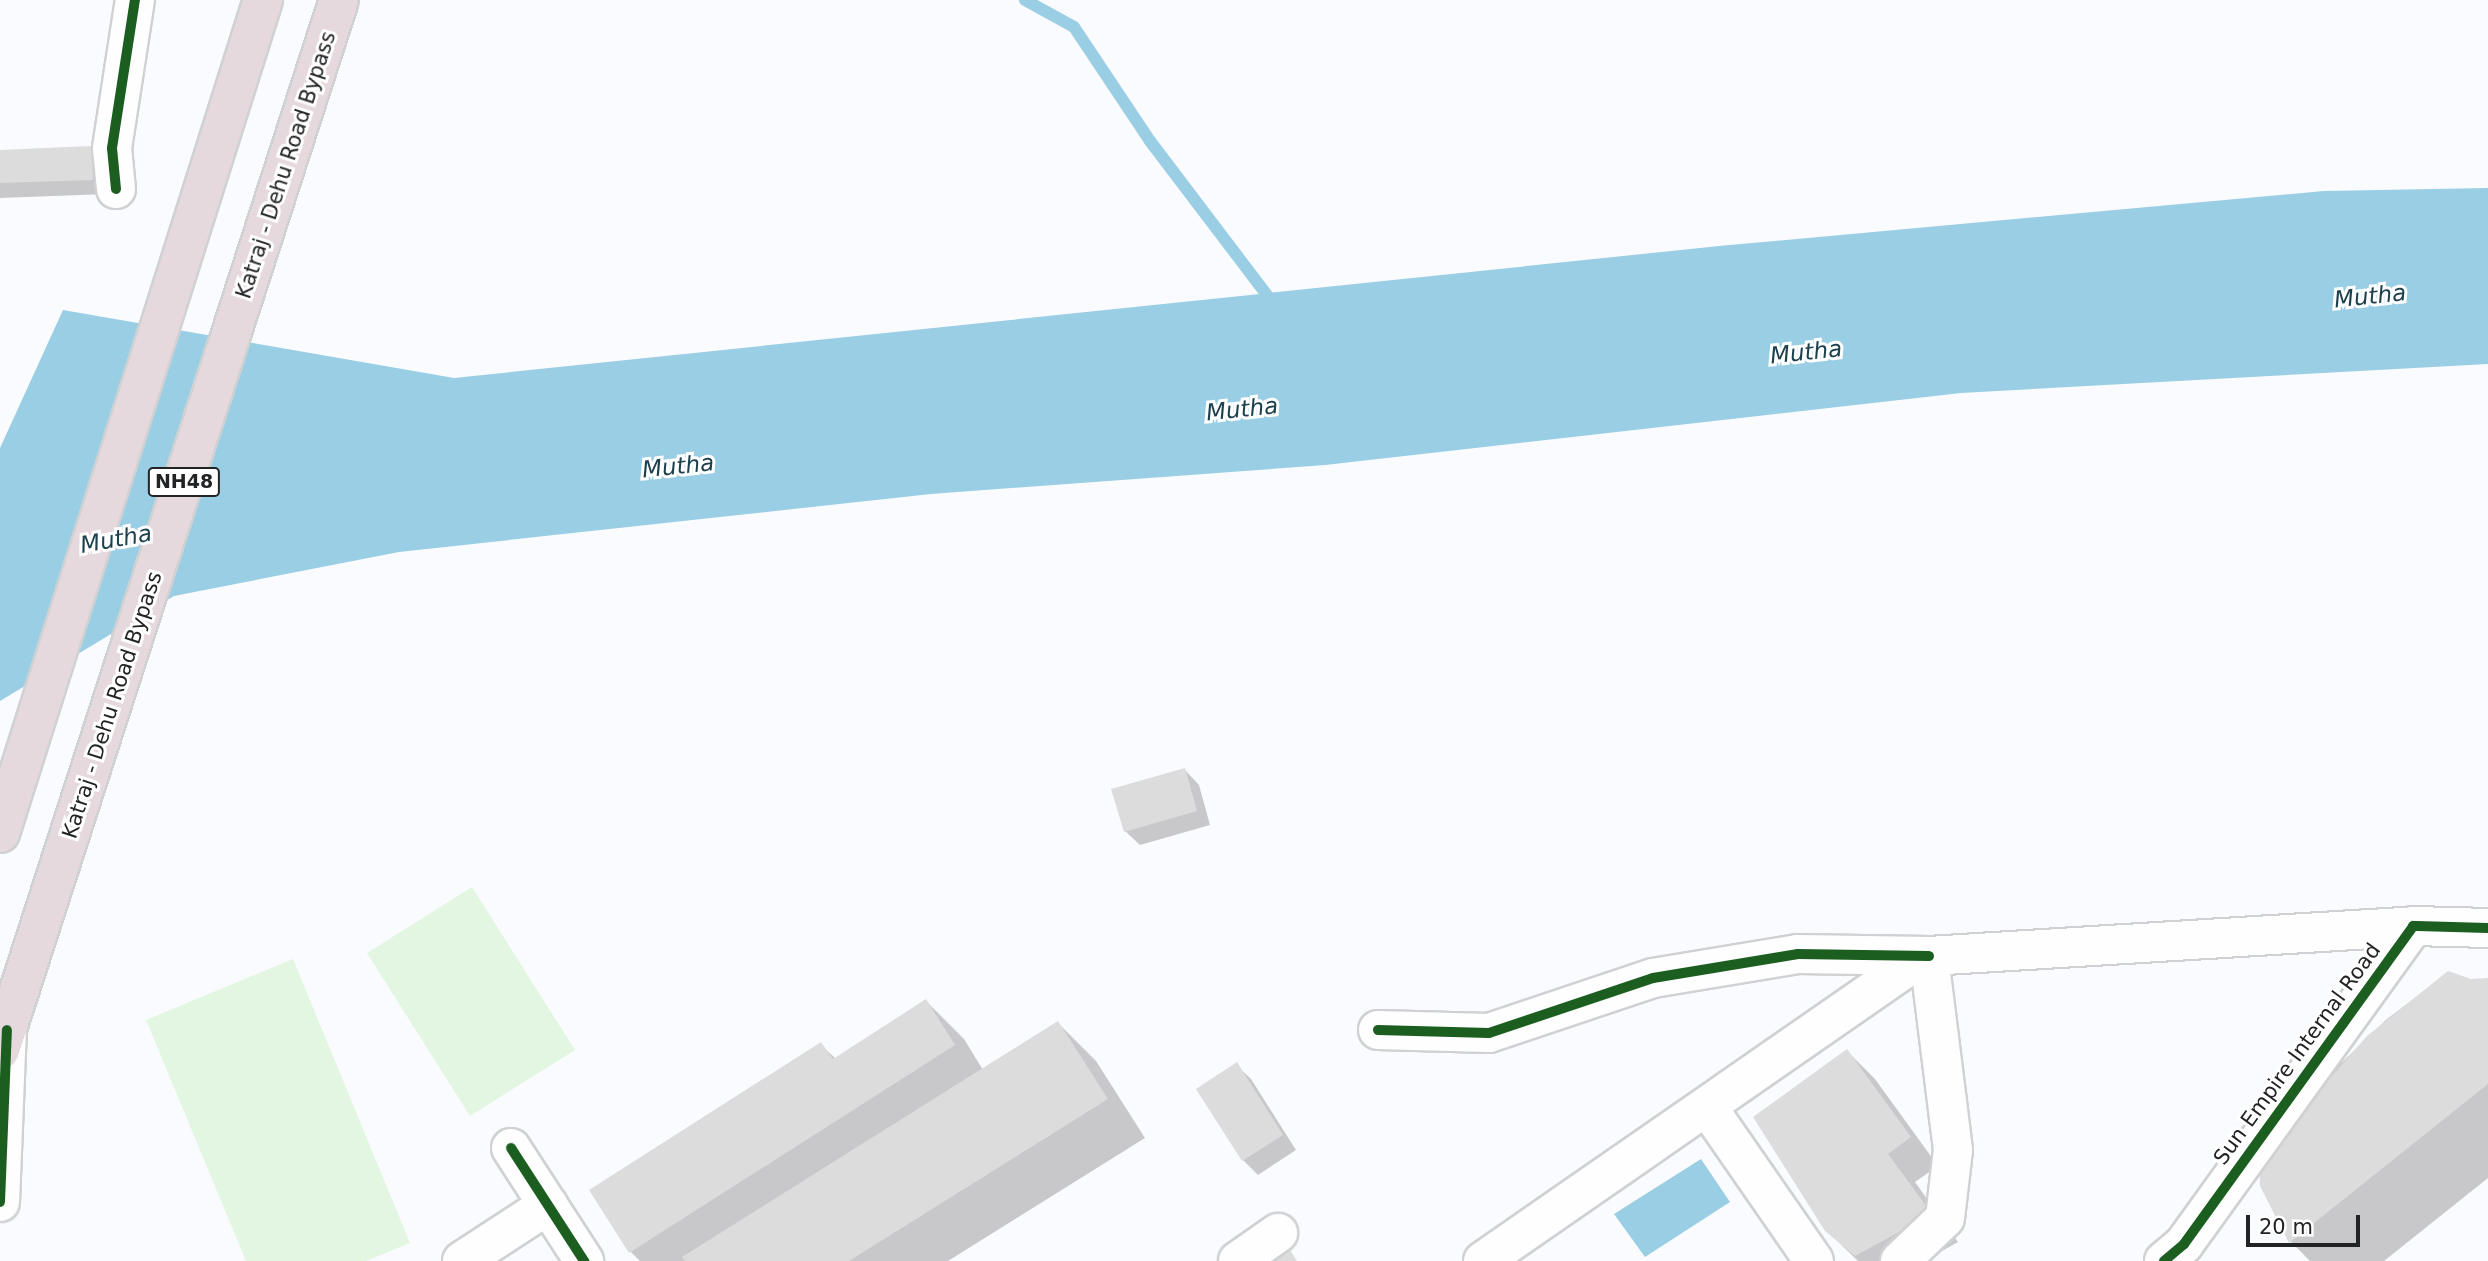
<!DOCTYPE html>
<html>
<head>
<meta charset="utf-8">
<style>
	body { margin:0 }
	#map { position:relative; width:2488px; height:1261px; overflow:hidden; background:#fafbfe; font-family:"DejaVu Sans",sans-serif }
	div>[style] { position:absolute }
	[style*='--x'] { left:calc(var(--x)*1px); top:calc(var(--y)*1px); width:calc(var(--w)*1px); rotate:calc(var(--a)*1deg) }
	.green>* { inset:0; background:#e2f6e1 }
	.water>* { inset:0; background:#99cee4 }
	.shadow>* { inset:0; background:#0003 }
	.stream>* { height:12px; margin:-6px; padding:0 6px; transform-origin:6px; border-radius:6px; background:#99cee4 }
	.building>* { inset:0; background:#dcdcdc }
	.roads { filter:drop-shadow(2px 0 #d0d1d3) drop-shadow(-2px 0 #d0d1d3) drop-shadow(0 2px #d0d1d3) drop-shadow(0 -2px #d0d1d3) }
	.minor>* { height:38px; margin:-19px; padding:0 19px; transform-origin:19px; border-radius:19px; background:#fefeff }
	.highway>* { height:38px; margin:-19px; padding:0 19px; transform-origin:19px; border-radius:19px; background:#e6d9dd }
	.cycleway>* { height:10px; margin:-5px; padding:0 5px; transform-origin:5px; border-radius:5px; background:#1b5e20 }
	span { translate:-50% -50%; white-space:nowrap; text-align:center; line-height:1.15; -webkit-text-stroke:6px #fff; paint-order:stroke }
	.shield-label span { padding:2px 5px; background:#fff; border:2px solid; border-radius:5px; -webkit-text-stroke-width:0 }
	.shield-label { font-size:19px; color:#222325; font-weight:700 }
	.street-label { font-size:21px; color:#222325 }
	.water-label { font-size:23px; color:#1c404d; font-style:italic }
	.scale { position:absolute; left:2246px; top:1215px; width:114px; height:32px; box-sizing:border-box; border:4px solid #222325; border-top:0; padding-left:9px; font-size:21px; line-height:24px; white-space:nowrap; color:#222325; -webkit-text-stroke:5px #fff; paint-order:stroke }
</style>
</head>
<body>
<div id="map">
	<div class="green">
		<div style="clip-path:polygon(472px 887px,575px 1050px,470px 1116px,367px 953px)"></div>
		<div style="clip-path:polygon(293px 959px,410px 1243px,366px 1261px,246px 1261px,146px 1020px)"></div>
	</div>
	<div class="water">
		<div style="clip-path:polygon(2488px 188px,2488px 364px,1961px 393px,1325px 465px,931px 494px,399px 552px,174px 596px,0 701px,0 448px,63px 310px,454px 378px,1719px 246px,2324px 191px)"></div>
		<div style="clip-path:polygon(1701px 1159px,1730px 1202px,1645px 1257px,1614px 1214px)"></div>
	</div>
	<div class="shadow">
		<div style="clip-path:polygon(91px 148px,105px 163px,107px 194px,0 198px,0 152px)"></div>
		<div style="clip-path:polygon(1185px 770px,1199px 785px,1210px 825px,1140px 845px,1125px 831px)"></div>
		<div style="clip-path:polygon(2448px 973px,2471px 981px,2488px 980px,2488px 1178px,2384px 1261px,2310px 1261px,2291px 1242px,2279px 1123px,2387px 1019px)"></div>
		<div style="clip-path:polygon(926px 1001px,964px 1039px,983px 1070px,1058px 1023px,1096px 1061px,1145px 1138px,948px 1261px,640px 1261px,631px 1252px,592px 1191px,821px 1045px,836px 1059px)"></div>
		<div style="clip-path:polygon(1847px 1051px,1875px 1079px,1938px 1166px,1915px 1182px,1958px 1242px,1924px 1261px,1858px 1261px,1826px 1230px)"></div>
		<div style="clip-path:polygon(1236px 1065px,1251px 1079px,1296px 1150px,1258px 1175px,1243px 1160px)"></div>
	</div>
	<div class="stream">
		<div style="--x:1025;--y:0;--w:56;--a:28.9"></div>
		<div style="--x:1074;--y:27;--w:137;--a:56.3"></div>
		<div style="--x:1150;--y:141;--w:202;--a:52.8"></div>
	</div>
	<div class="building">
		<div style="clip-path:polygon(91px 146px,93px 180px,0 183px,0 150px)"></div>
		<div style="clip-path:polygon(1185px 768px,1197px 811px,1124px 832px,1111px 789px)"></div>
		<div style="clip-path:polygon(2448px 971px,2471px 979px,2488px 978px,2488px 1084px,2289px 1243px,2260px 1186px,2259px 1159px,2367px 1036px)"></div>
		<div style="clip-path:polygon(926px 999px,955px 1045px,629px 1253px,589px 1190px,821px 1042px,833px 1059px)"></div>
		<div style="clip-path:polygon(1058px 1021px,1108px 1099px,849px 1261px,685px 1261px,682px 1257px)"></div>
		<div style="clip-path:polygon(1847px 1049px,1911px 1137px,1888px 1154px,1932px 1214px,1855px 1256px,1825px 1231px,1753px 1117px)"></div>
		<div style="clip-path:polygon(1237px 1062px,1283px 1135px,1242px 1161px,1196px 1089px)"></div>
		<div style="clip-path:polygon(1290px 1250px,1297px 1261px,1274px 1261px)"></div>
	</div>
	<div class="roads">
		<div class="minor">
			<div style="--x:116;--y:189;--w:41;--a:-95.6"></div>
			<div style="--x:112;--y:148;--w:150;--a:-81.2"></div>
			<div style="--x:1378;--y:1030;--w:111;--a:1.5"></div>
			<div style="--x:1489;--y:1033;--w:173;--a:-18.5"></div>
			<div style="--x:1653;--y:978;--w:147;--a:-9.4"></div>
			<div style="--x:1798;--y:954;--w:131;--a:0.9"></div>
			<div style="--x:1929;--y:956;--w:485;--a:-3.5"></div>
			<div style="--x:1708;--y:1108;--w:186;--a:55.3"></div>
			<div style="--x:511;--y:1148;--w:135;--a:57.1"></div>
			<div style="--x:0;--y:1202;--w:172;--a:-87.7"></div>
			<div style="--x:462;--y:1261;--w:103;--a:-33.1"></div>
			<div style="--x:1238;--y:1261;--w:49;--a:-35"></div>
			<div style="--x:1483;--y:1261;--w:535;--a:-34.73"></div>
			<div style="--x:1900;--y:1261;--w:62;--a:-43.7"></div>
			<div style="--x:1945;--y:1218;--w:68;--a:-83.3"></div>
			<div style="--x:1953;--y:1150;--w:195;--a:-97.1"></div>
			<div style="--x:2164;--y:1261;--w:26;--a:-40"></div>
			<div style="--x:2184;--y:1244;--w:392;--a:-54.2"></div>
			<div style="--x:2413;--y:926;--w:75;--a:1.5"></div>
		</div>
		<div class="highway">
			<div style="--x:0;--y:833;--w:874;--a:-72.48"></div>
			<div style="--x:0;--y:1050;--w:1103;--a:-72.11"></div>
		</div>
	</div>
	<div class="cycleway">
		<div style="--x:116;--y:189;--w:41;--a:-95.6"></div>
		<div style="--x:112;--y:148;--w:150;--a:-81.2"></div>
		<div style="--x:1378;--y:1030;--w:111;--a:1.5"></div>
		<div style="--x:1489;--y:1033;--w:173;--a:-18.5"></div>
		<div style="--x:1653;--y:978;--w:147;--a:-9.4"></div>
		<div style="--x:1798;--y:954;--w:131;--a:0.9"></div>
		<div style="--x:511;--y:1148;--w:135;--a:57.1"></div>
		<div style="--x:0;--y:1202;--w:172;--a:-87.7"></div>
		<div style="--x:2164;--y:1261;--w:26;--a:-40"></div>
		<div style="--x:2184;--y:1244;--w:392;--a:-54.2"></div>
		<div style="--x:2413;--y:926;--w:75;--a:1.5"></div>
	</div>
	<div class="shield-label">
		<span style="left:184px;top:482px">NH48</span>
	</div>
	<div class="street-label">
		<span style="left:286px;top:165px;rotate:-72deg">Katraj - Dehu Road Bypass</span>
		<span style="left:112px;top:705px;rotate:-72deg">Katraj - Dehu Road Bypass</span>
		<span style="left:2297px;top:1054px;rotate:-54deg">Sun Empire Internal Road</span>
	</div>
	<div class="water-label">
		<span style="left:2370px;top:296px;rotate:-6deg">Mutha</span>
		<span style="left:1806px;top:352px;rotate:-6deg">Mutha</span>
		<span style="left:1242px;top:409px;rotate:-6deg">Mutha</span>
		<span style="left:678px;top:466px;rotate:-6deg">Mutha</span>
		<span style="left:116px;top:539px;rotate:-10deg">Mutha</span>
	</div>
	<div class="scale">20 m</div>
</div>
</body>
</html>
